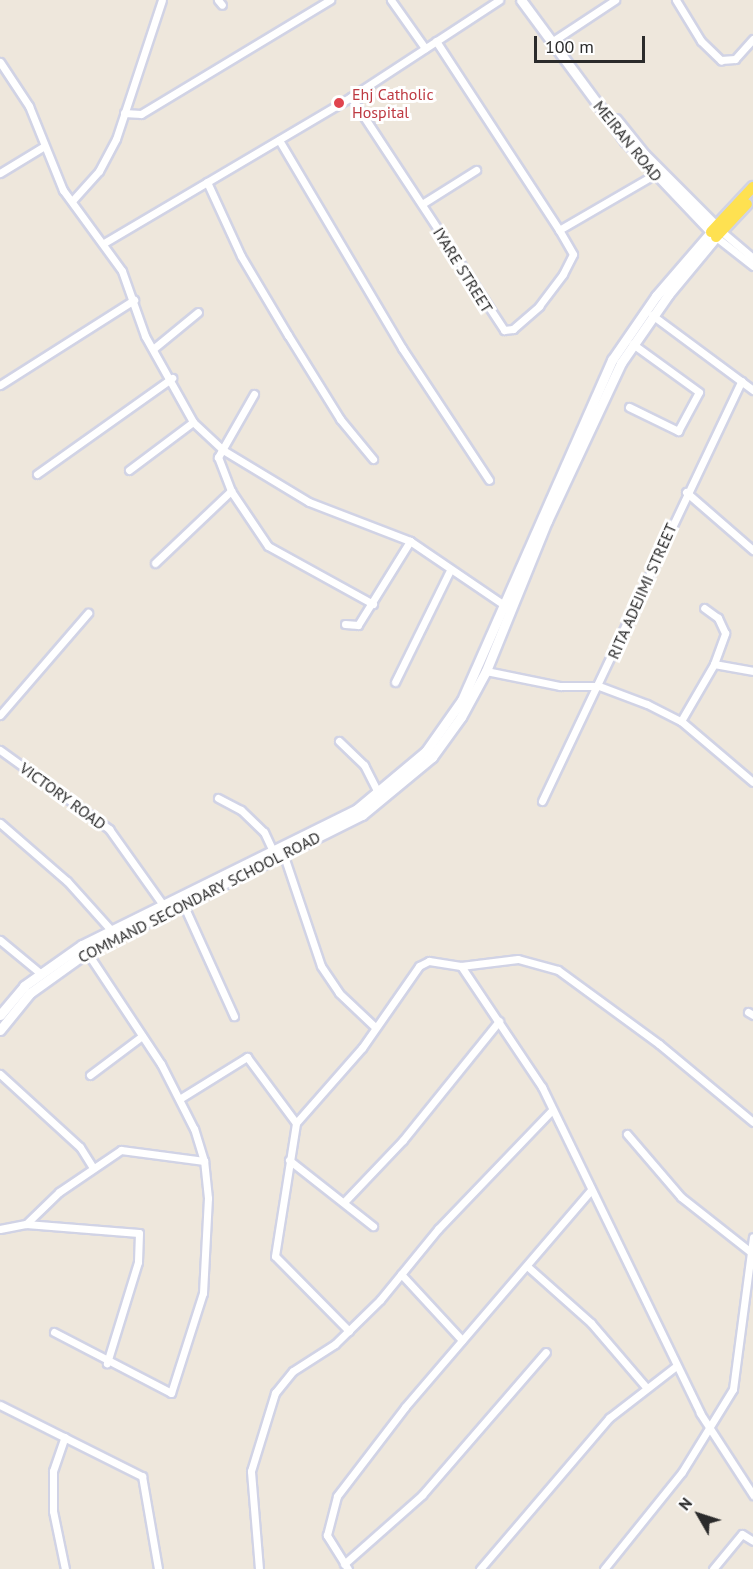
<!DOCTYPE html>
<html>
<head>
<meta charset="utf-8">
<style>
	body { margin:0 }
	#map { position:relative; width:753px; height:1569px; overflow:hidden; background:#eee7dc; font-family:"PT Sans",sans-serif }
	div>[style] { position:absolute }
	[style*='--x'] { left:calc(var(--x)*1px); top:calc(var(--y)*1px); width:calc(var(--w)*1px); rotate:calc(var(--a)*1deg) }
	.roads { filter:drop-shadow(2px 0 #d1d3e5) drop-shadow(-2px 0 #d1d3e5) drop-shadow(0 2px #d1d3e5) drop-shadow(0 -2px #d1d3e5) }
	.street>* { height:7px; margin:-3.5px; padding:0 3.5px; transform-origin:3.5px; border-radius:3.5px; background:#fff }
	.secondary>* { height:9px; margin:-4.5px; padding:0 4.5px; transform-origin:4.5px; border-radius:4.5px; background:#fff }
	.primary>* { height:10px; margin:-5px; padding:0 5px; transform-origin:5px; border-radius:5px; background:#fee151 }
	.dots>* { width:16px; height:16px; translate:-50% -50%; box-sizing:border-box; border:3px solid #fff; border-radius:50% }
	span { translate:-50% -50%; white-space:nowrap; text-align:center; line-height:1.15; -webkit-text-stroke:6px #fff; paint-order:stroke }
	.health-label { font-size:16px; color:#be3a42 }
	.left { translate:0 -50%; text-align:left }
	.street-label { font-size:16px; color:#2b2b2b }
	.north { position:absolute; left:669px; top:1485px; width:60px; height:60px; -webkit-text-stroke:4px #fff; paint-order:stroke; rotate:309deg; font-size:16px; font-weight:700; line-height:24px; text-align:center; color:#2b2b2b }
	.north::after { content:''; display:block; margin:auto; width:21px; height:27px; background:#2b2b2b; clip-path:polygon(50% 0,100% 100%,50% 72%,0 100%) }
	.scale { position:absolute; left:534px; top:36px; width:111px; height:27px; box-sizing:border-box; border:3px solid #2b2b2b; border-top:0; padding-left:8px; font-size:18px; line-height:21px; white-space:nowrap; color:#2b2b2b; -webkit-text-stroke:4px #fff; paint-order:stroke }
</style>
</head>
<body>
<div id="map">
	<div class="roads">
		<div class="street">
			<div style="--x:218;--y:0;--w:6;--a:51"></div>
			<div style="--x:391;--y:0;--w:59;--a:54.7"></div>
			<div style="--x:676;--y:0;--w:48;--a:58.6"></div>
			<div style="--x:701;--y:41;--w:28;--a:44"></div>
			<div style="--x:721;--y:60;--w:14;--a:-4"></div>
			<div style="--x:735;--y:59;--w:27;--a:-48"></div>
			<div style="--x:556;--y:39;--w:71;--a:-33.5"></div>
			<div style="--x:436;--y:41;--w:225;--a:56.9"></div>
			<div style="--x:559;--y:230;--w:110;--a:-30.1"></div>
			<div style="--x:0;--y:62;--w:53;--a:56.6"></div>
			<div style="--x:29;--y:106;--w:91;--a:68"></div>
			<div style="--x:63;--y:190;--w:100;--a:53.9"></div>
			<div style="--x:122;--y:271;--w:69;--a:70.5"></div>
			<div style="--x:145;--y:336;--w:98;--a:60.8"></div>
			<div style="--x:193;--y:422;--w:41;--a:43"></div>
			<div style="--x:223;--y:450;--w:100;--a:31.2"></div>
			<div style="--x:309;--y:502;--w:108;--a:21.1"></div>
			<div style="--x:410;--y:541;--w:114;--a:34.2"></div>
			<div style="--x:351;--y:97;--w:279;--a:56.7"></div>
			<div style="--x:504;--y:330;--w:9;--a:-6"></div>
			<div style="--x:513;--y:329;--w:35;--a:-41"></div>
			<div style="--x:539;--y:306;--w:40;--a:-53"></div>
			<div style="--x:563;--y:274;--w:22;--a:-63"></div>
			<div style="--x:573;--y:254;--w:28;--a:-120"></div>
			<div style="--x:124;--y:113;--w:17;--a:3"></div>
			<div style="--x:141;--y:114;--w:221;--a:-31.1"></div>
			<div style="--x:279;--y:140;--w:242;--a:59.4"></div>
			<div style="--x:402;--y:348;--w:158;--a:56.6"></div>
			<div style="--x:0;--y:173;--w:50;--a:-31.2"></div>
			<div style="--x:207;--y:182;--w:81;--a:65.3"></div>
			<div style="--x:241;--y:256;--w:92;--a:59.3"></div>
			<div style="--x:288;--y:335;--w:99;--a:58.2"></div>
			<div style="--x:340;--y:419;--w:52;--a:50.5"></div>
			<div style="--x:72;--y:201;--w:40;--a:-48"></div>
			<div style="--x:99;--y:171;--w:36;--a:-62"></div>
			<div style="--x:116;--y:139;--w:146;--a:-71.7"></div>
			<div style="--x:422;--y:204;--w:64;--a:-32.2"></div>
			<div style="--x:721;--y:231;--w:42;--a:40.2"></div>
			<div style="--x:716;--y:237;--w:47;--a:38.1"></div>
			<div style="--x:104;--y:243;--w:287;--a:-30.6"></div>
			<div style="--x:351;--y:97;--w:177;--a:-33.2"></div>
			<div style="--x:652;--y:315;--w:126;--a:36.6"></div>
			<div style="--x:153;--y:349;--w:58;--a:-39.4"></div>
			<div style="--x:0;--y:385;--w:159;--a:-32.4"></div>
			<div style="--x:254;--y:394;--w:73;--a:119.7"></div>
			<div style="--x:218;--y:457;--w:36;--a:69"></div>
			<div style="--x:231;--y:491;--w:66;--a:56.1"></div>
			<div style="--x:268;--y:546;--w:120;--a:28.9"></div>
			<div style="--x:629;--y:407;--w:55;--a:26.1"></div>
			<div style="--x:678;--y:431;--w:44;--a:-61.7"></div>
			<div style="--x:699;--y:392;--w:82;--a:-144"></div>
			<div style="--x:129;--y:470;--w:80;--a:-36.9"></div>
			<div style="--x:37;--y:474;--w:166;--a:-35.4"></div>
			<div style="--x:686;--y:492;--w:89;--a:40.9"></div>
			<div style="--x:155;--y:563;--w:105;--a:-43.5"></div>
			<div style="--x:345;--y:624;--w:13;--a:4"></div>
			<div style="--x:358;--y:625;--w:99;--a:-58.2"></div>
			<div style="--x:714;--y:664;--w:40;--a:10"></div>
			<div style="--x:486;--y:671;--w:76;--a:11.5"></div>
			<div style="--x:560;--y:686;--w:39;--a:0"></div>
			<div style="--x:599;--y:686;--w:51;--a:20.6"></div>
			<div style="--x:647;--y:704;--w:38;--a:27"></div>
			<div style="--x:681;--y:721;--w:94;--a:40.3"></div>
			<div style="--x:395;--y:682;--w:125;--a:-63.8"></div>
			<div style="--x:0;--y:715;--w:135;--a:-49.2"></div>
			<div style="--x:681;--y:721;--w:66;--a:-59.9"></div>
			<div style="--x:714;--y:664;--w:33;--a:-70"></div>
			<div style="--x:725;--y:633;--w:17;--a:-115"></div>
			<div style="--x:718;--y:618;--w:17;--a:-144"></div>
			<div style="--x:339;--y:741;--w:35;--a:44"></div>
			<div style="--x:364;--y:765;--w:33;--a:63"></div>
			<div style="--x:0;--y:750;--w:135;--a:35.9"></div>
			<div style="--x:109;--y:829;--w:93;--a:54.6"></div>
			<div style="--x:218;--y:798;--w:26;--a:28"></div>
			<div style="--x:241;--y:810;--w:32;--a:44"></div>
			<div style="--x:264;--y:832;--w:23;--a:65"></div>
			<div style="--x:542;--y:801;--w:465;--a:-64.6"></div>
			<div style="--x:0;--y:823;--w:89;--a:40.9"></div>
			<div style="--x:67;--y:881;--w:64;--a:48.1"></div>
			<div style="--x:282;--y:850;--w:122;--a:71.4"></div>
			<div style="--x:321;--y:966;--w:32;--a:56"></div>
			<div style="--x:339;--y:993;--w:50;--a:43.4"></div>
			<div style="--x:184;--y:906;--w:121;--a:65.6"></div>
			<div style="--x:0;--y:940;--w:52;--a:39.5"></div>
			<div style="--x:461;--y:966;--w:57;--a:-7"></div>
			<div style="--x:518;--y:959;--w:41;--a:15.4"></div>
			<div style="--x:558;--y:970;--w:125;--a:36.2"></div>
			<div style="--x:659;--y:1044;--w:122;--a:39.7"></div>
			<div style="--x:748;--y:1012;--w:6;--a:31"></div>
			<div style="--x:0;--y:1074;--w:108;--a:42.4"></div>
			<div style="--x:80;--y:1147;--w:22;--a:58"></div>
			<div style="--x:90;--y:1075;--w:65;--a:-36.9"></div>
			<div style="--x:181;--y:1098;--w:78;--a:-31.8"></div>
			<div style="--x:247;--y:1057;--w:82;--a:53.4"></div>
			<div style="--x:627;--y:1134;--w:83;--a:49.4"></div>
			<div style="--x:681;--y:1197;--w:90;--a:38.3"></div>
			<div style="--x:289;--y:1160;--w:107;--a:38.2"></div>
			<div style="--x:345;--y:1201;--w:84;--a:-46.4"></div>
			<div style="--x:403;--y:1140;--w:153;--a:-51.1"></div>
			<div style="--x:26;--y:1224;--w:46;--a:-44.1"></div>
			<div style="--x:59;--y:1192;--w:75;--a:-34.1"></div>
			<div style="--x:121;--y:1150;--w:84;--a:7.5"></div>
			<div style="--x:0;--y:1229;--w:26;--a:-11"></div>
			<div style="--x:26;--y:1224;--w:113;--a:4.6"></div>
			<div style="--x:139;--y:1233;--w:29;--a:92"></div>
			<div style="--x:138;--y:1262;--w:106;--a:107.1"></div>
			<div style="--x:527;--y:1266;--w:86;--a:41.7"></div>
			<div style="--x:591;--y:1323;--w:83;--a:49.4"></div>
			<div style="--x:401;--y:1274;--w:90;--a:47.3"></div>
			<div style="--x:349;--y:1331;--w:105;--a:-134.6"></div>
			<div style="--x:275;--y:1256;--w:135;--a:-81"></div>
			<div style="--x:296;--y:1123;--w:100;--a:-48.7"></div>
			<div style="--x:362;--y:1048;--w:100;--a:-55.2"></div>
			<div style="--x:419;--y:966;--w:11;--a:-27"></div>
			<div style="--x:429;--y:961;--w:32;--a:9"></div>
			<div style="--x:461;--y:966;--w:146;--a:56.2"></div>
			<div style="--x:542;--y:1087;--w:362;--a:64.1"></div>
			<div style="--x:700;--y:1413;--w:98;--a:57.1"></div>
			<div style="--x:54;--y:1332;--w:132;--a:27.5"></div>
			<div style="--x:171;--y:1393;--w:105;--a:-72.3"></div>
			<div style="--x:203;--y:1293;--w:95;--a:-87"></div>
			<div style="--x:208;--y:1198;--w:37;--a:-96"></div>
			<div style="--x:204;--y:1161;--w:34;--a:-107"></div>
			<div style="--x:194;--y:1129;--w:73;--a:-116.9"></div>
			<div style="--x:161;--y:1064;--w:134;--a:-123.5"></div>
			<div style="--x:0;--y:1405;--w:159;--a:26.6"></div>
			<div style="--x:142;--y:1476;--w:94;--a:80.2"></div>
			<div style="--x:344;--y:1564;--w:104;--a:-41.5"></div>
			<div style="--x:422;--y:1495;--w:189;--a:-49.1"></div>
			<div style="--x:65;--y:1569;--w:59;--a:-101.7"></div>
			<div style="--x:53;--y:1511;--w:40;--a:-90"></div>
			<div style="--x:53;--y:1471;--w:36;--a:-71"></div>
			<div style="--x:259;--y:1569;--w:98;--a:-94.7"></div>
			<div style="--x:251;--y:1471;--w:82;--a:-72.9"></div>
			<div style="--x:275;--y:1393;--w:28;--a:-51"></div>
			<div style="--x:293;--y:1371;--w:50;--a:-32.7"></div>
			<div style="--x:335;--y:1344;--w:63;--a:-44.4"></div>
			<div style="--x:380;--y:1300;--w:92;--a:-50.8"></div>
			<div style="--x:438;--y:1229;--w:163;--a:-46.2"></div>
			<div style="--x:348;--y:1569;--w:40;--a:-122"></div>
			<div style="--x:327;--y:1535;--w:40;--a:-75.6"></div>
			<div style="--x:337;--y:1496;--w:112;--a:-52.6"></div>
			<div style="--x:405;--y:1407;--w:286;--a:-49.4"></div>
			<div style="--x:480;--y:1569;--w:199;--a:-49.5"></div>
			<div style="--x:609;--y:1418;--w:85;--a:-37.8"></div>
			<div style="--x:604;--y:1569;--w:124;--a:-51.2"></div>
			<div style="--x:682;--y:1472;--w:97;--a:-58.4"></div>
			<div style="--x:733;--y:1389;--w:153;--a:-82.5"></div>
			<div style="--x:713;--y:1569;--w:45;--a:-50.4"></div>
			<div style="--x:742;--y:1534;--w:13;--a:32"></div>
		</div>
		<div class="secondary">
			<div style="--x:616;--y:119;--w:45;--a:51.3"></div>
			<div style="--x:644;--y:154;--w:107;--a:45"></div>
			<div style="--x:0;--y:1015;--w:38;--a:-50"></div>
			<div style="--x:24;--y:986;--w:71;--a:-35.3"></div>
			<div style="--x:82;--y:945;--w:307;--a:-26.3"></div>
			<div style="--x:357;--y:809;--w:90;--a:-40"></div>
			<div style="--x:426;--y:751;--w:62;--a:-54.8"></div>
			<div style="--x:462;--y:700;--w:372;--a:-66.2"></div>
			<div style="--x:612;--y:360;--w:78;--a:-55.5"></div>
			<div style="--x:656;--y:296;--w:84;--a:-49.3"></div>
			<div style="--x:0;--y:1030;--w:48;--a:-51"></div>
			<div style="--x:30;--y:993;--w:70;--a:-35.7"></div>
			<div style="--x:87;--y:952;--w:307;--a:-26.5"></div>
			<div style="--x:362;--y:815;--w:91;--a:-39.6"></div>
			<div style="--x:432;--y:757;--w:49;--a:-54.1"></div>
			<div style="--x:461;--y:717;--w:52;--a:-61.5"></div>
			<div style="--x:486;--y:671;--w:162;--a:-67.9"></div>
			<div style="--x:547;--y:521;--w:174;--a:-64.9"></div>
			<div style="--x:621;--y:363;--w:83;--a:-55.3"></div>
			<div style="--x:668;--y:295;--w:75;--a:-50.4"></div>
			<div style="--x:716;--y:237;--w:132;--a:-133.5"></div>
			<div style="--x:625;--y:141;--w:175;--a:-126.4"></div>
		</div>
		<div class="primary">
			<div style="--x:711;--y:232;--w:62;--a:-47"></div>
			<div style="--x:716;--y:237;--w:45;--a:-46.8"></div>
		</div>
	</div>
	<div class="dots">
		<div style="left:339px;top:103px;background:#e0444e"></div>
	</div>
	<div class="health-label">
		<span class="left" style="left:352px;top:103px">Ehj Catholic<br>Hospital</span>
	</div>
	<div class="street-label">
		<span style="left:628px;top:141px;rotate:51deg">MEIRAN ROAD</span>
		<span style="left:463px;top:270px;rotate:58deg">IYARE STREET</span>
		<span style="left:642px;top:591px;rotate:-66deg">RITA ADEJIMI STREET</span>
		<span style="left:63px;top:796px;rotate:36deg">VICTORY ROAD</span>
		<span style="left:199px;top:897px;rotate:-27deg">COMMAND SECONDARY SCHOOL ROAD</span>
	</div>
	<div class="north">N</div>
	<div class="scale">100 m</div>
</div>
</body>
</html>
